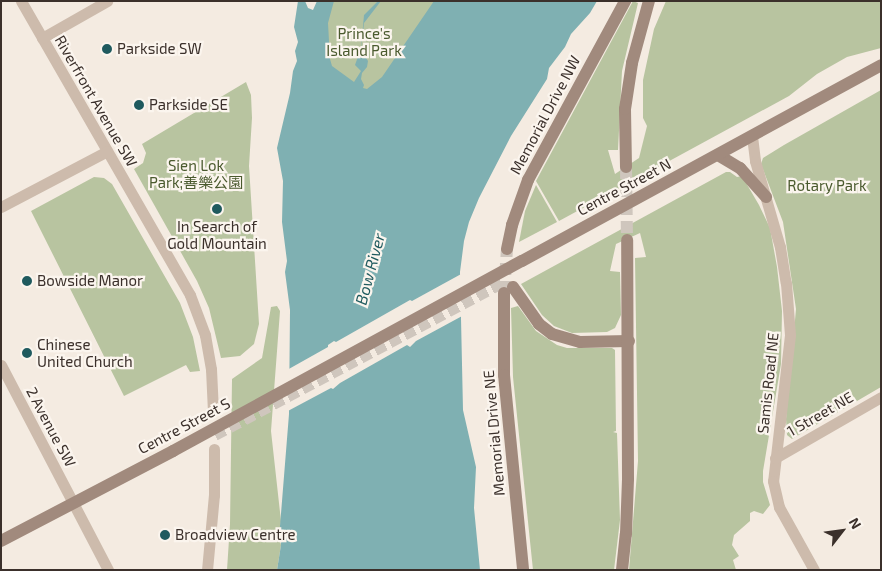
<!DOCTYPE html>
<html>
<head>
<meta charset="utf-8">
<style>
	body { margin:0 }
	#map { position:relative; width:882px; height:571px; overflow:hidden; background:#f4ebe1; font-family:"Exo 2","Noto Sans SC",sans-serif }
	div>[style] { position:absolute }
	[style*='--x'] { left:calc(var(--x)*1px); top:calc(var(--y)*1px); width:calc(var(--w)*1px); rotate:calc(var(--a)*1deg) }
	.green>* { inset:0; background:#b8c4a0 }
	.water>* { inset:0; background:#7fb0b2 }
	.pier>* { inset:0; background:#f4ebe1 }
	.street-tunnel>* { height:11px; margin-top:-5.5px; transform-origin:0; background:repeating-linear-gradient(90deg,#cfc6bd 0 11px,transparent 0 16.5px) }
	.secondary-tunnel>* { height:12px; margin-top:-6px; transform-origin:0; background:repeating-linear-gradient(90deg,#cfc6bd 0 12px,transparent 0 18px) }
	.street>* { height:11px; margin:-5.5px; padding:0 5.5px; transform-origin:5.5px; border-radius:5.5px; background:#cdbbac }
	.secondary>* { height:12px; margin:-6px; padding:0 6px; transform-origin:6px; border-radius:6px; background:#a18a7d }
	.secondary-bridge>* { height:12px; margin:-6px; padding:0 6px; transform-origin:6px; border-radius:6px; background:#a18a7d }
	.dots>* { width:14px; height:14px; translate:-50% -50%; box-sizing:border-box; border:2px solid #fbf5ee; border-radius:50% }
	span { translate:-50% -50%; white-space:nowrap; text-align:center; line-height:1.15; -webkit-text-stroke:4.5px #fbf5ee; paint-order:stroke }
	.park-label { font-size:15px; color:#4a5a2e }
	.poi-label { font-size:15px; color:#3b302b }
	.left { translate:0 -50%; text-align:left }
	.street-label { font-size:15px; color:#3b302b }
	.water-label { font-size:16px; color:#1f5a5e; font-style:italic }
	.frame { position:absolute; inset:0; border:2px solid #3b302b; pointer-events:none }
	.north { position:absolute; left:817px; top:506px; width:50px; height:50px; -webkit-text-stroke:4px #fbf5ee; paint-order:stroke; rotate:60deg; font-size:14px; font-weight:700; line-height:20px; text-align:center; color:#3b302b }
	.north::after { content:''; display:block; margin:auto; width:18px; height:22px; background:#3b302b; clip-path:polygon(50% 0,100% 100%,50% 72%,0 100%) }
</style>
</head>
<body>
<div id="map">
	<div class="green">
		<div style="clip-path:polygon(330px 1px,439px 1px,385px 81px,367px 95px,329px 67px,324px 48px)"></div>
		<div style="clip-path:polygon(633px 1px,638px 3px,622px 71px,618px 150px,608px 150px,615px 174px,639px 158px,647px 126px,643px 118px,643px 80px,654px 29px,666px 1px,881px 1px,881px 48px,847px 57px,817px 74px,789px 96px,559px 221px,536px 181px)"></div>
		<div style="clip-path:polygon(246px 82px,251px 95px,252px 118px,249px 166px,259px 324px,254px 344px,240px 356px,221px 358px,209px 308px,197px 281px,134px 169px,143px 163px,146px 153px,142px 144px)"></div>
		<div style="clip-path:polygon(881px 90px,881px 387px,792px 439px,787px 435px,786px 419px,796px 309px,783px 222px,761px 164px,763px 158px,784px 145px)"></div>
		<div style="clip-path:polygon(726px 172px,730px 172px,737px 177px,742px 176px,759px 205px,770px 228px,777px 267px,782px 311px,781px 364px,763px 471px,763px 482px,770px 505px,763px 514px,754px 511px,750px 513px,750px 521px,734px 535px,732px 545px,739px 556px,733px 560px,736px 570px,629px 570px,638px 461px,635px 258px,646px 257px,640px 233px,616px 244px,610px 271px,620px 272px,621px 315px,615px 328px,607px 332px,572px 333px,554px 326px,542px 315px,521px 284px)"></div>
		<div style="clip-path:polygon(94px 177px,104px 178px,112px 184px,180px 303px,193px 337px,200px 371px,190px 372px,186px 365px,124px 396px,31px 211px)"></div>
		<div style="clip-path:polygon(536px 185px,557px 222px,519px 242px,525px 211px)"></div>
		<div style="clip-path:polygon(277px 306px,280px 311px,271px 431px,281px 521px,279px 537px,281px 545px,277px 570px,227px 570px,230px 524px,232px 379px,262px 358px,271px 307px)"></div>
		<div style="clip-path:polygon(518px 306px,536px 331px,557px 345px,567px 348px,612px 348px,615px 350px,616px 431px,613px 432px,617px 433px,620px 520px,614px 570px,533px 570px,513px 377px,511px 308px)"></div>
	</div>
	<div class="water">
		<div style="clip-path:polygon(298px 1px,305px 1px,308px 8px,313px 10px,317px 1px,334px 1px,328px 23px,330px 59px,332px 66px,354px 82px,361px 71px,355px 65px,361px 48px,364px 15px,378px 1px,381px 1px,364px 23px,361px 50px,368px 61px,367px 67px,362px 73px,361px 79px,364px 85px,363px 88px,367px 89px,382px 77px,434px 1px,597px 1px,590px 13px,571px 34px,565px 47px,549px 68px,547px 79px,511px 136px,479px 198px,469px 222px,464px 241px,460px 272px,463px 410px,476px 467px,474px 508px,480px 570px,277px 570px,281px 545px,280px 526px,289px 414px,290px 310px,285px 272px,287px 261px,282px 222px,283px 181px,277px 148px,290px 93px,293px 71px,297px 61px,295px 51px,298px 42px,294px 27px)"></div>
	</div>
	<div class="pier">
		<div style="clip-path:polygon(463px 273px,464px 315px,416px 341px,410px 347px,407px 345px,340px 383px,333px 389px,331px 388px,286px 412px,287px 370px,328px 347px,328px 345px,334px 341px,336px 342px,410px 300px,412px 301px)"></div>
	</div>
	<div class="street-tunnel">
		<div style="--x:215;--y:435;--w:327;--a:-27.9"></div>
	</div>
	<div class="secondary-tunnel">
		<div style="--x:626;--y:167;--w:73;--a:89.2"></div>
		<div style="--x:504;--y:293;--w:44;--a:-86.1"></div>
	</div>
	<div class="street">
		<div style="--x:21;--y:1;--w:339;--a:60.1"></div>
		<div style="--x:190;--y:295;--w:43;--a:69.4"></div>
		<div style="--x:205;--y:335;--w:35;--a:80"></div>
		<div style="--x:211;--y:369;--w:42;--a:87.3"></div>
		<div style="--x:42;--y:38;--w:75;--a:-29.6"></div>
		<div style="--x:752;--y:136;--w:25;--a:83"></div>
		<div style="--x:755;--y:161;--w:90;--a:73.8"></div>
		<div style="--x:780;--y:247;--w:36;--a:81"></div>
		<div style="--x:786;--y:283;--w:52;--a:85.6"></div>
		<div style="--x:790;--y:335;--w:147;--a:96.6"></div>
		<div style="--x:773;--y:481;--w:27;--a:77"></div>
		<div style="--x:779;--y:507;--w:72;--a:60.9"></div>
		<div style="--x:1;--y:207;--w:120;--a:-27.8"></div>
		<div style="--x:1;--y:365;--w:231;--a:62.4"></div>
		<div style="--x:775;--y:458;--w:122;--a:-29.9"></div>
		<div style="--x:207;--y:570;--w:75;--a:-84.7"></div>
		<div style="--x:214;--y:495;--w:46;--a:-90"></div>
	</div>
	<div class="secondary">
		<div style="--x:718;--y:155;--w:26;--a:31"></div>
		<div style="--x:740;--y:168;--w:39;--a:48"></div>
		<div style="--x:626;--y:167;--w:58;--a:-91"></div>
		<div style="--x:625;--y:109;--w:47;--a:-81.3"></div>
		<div style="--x:632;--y:63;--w:64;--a:-74.7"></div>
		<div style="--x:507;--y:249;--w:25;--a:-78"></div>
		<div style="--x:512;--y:225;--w:48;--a:-70.4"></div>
		<div style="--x:528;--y:180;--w:204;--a:-61.5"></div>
		<div style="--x:522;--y:261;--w:409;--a:-28.6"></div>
		<div style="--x:513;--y:287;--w:45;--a:54.9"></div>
		<div style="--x:539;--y:324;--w:16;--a:38"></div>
		<div style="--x:552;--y:334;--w:29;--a:16"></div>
		<div style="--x:580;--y:342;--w:49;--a:-1.2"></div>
		<div style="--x:504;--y:293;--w:82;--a:90"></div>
		<div style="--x:504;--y:375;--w:196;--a:84.4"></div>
		<div style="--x:1;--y:541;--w:194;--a:-27.6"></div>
		<div style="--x:622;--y:570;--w:36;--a:-84"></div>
		<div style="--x:626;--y:534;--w:55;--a:-87.9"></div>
		<div style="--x:628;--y:479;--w:239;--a:-90.2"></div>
	</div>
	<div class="secondary-bridge">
		<div style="--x:173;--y:451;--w:397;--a:-28.6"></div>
	</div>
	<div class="dots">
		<div style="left:107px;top:49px;background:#1f5a5e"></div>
		<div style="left:139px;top:105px;background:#1f5a5e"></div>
		<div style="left:217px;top:209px;background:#1f5a5e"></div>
		<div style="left:27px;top:281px;background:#1f5a5e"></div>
		<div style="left:27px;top:353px;background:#1f5a5e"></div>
		<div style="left:165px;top:535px;background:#1f5a5e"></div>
	</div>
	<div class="park-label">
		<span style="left:364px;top:42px">Prince's<br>Island Park</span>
		<span style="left:196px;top:174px">Sien Lok<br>Park;善樂公園</span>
		<span style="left:827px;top:186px">Rotary Park</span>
	</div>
	<div class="poi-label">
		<span class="left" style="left:117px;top:49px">Parkside SW</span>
		<span class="left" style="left:149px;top:105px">Parkside SE</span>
		<span style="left:217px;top:235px">In Search of<br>Gold Mountain</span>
		<span class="left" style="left:37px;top:281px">Bowside Manor</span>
		<span class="left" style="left:37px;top:353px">Chinese<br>United Church</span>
		<span class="left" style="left:175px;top:535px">Broadview Centre</span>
	</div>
	<div class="street-label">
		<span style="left:96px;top:101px;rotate:60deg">Riverfront Avenue SW</span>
		<span style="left:545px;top:115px;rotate:-62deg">Memorial Drive NW</span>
		<span style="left:624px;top:187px;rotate:-28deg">Centre Street N</span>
		<span style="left:768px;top:383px;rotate:-84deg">Samis Road NE</span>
		<span style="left:820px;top:414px;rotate:-30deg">1 Street NE</span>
		<span style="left:184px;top:426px;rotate:-28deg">Centre Street S</span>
		<span style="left:51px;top:427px;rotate:62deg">2 Avenue SW</span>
		<span style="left:494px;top:433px;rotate:-95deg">Memorial Drive NE</span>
	</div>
	<div class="water-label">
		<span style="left:370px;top:269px;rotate:-75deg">Bow River</span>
	</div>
	<div class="frame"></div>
	<div class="north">N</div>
</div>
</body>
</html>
